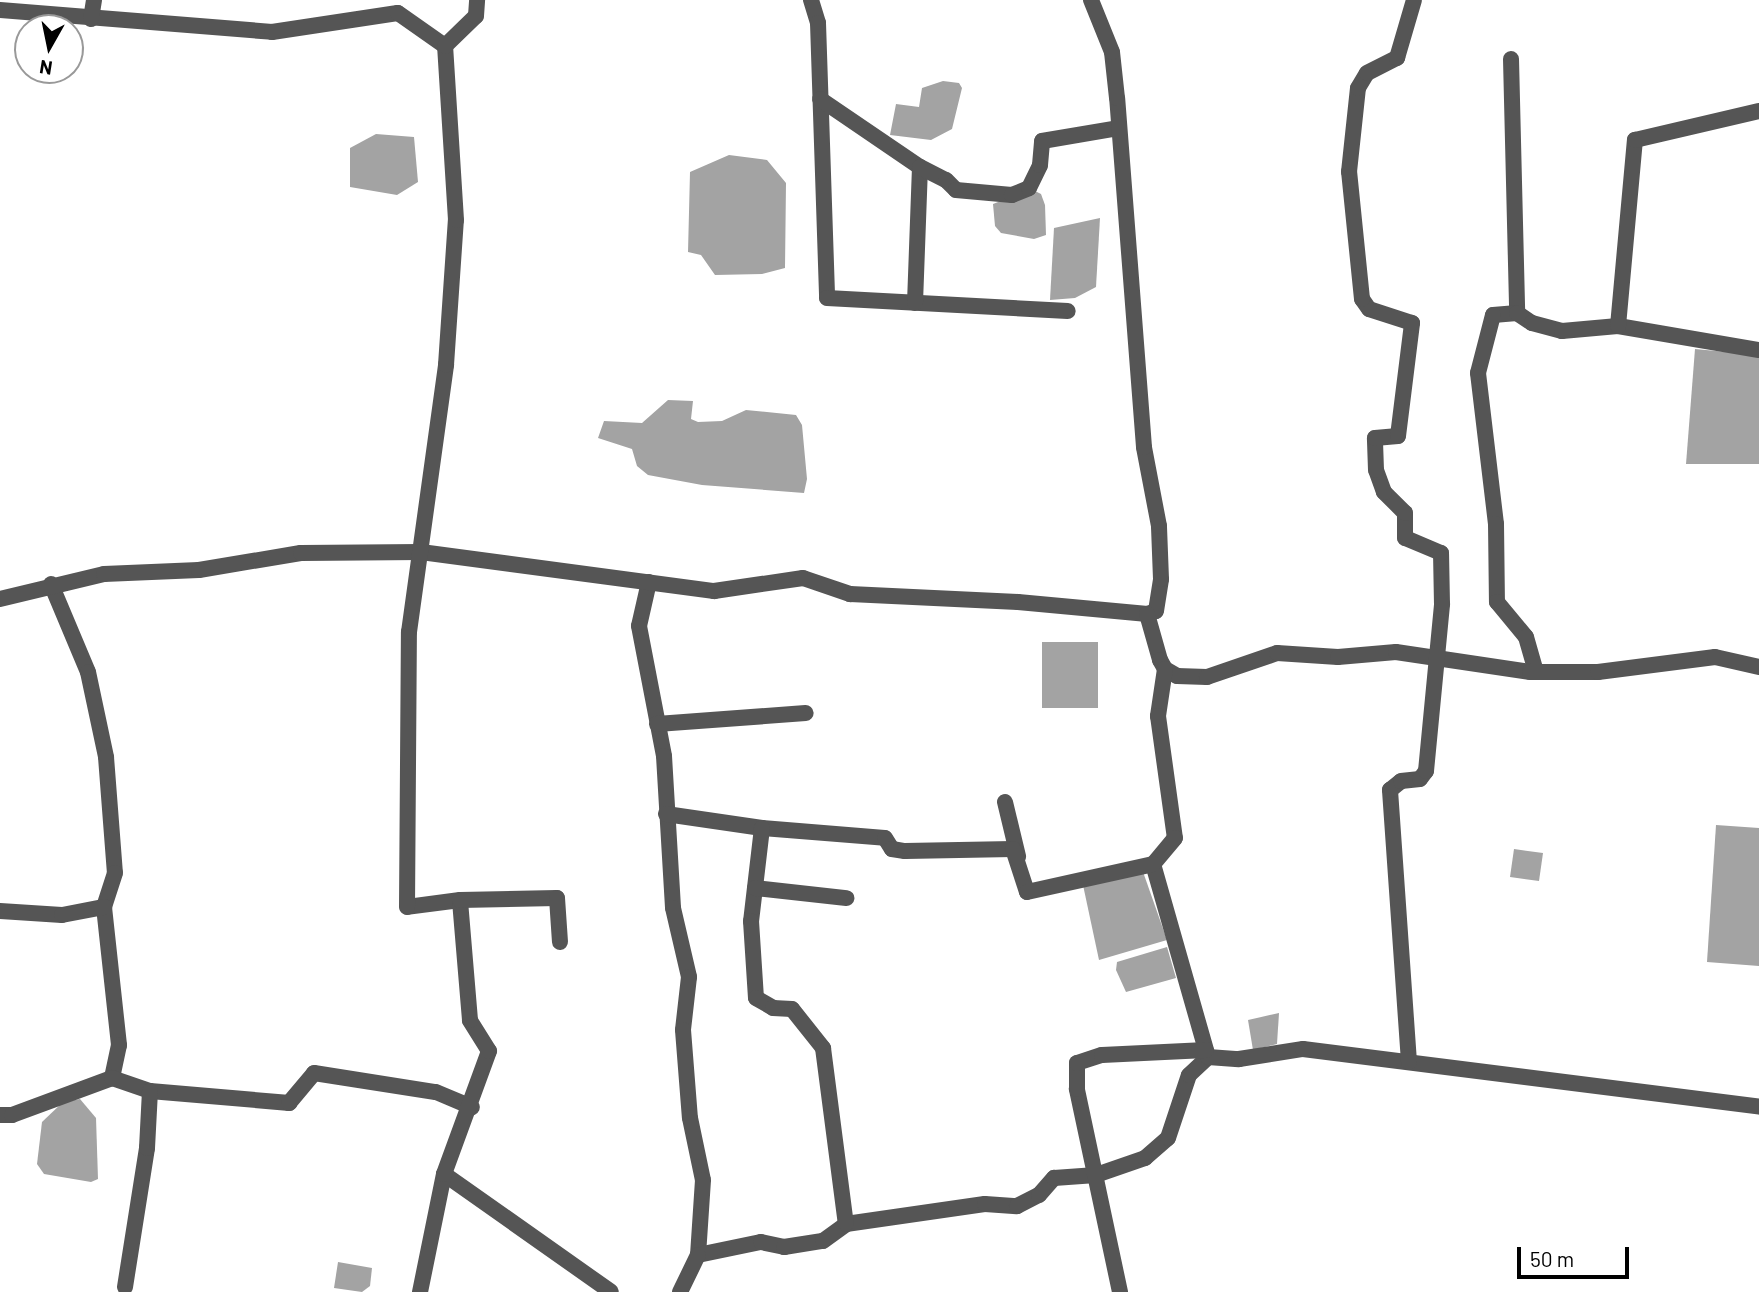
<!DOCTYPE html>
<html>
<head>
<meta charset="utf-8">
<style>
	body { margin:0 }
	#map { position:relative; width:1759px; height:1292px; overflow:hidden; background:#fff; font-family:Barlow,sans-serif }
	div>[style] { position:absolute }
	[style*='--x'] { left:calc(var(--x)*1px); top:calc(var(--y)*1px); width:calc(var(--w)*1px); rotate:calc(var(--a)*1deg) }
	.water>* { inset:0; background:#a3a3a3 }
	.minor>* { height:16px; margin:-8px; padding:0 8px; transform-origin:8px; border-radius:8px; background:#555 }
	span { translate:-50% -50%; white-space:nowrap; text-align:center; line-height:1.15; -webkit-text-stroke:5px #fff; paint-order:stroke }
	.north { position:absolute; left:14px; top:14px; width:70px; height:70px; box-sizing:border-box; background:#fff; border:2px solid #999; border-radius:50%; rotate:189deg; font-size:19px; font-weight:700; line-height:28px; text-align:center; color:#000 }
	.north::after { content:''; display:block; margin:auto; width:24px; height:32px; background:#000; clip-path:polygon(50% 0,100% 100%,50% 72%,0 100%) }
	.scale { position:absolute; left:1517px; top:1247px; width:112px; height:32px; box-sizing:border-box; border:4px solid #000; border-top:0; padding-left:9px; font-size:21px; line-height:24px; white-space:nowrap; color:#000; -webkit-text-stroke:5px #fff; paint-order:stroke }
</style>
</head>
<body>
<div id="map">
	<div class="water">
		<div style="clip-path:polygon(943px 81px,959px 83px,962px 88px,952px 129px,931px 140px,890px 135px,896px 104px,919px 107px,922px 88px)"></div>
		<div style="clip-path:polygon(376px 134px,414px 137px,418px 182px,397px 195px,350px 187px,350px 148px)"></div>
		<div style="clip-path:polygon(729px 155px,767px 160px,786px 183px,785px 268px,762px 274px,715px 275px,701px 255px,688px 252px,690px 172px)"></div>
		<div style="clip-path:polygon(1031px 189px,1041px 194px,1045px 205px,1046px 235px,1034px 239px,1001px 233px,995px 226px,993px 204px)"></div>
		<div style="clip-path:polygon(1100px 218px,1096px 287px,1075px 298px,1050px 300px,1054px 228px)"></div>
		<div style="clip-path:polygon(1695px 349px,1759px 355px,1759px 464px,1686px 464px)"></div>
		<div style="clip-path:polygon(668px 400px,693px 401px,691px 419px,698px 422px,722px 421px,746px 410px,796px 415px,802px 425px,807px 479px,804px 493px,702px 485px,648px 475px,637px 466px,632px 449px,598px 438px,604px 421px,642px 423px)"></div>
		<div style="clip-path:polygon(1042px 642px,1098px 642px,1098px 708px,1042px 708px)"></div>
		<div style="clip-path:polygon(1716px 825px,1759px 828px,1759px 966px,1707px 962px)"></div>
		<div style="clip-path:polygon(1514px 849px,1543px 853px,1539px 881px,1510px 877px)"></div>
		<div style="clip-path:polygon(1142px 869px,1167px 940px,1099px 960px,1083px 885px)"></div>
		<div style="clip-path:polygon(1167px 947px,1176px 978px,1126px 992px,1116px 970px,1117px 962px)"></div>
		<div style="clip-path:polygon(1279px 1013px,1277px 1044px,1253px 1050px,1248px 1020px)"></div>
		<div style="clip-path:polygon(80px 1099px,96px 1118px,98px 1179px,91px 1182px,44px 1174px,37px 1164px,42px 1122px,63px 1102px)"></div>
		<div style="clip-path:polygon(338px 1262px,372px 1268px,370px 1286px,362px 1292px,334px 1288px)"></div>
	</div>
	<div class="minor">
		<div style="--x:811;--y:0;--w:24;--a:73"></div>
		<div style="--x:818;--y:23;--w:275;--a:88.1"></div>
		<div style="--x:827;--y:298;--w:241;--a:3.1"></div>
		<div style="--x:0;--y:10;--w:273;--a:4.6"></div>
		<div style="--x:272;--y:32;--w:127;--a:-8.6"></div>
		<div style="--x:398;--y:13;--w:57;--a:35.1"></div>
		<div style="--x:91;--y:19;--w:19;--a:-81"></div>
		<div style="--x:1511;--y:59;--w:254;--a:88.6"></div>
		<div style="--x:1517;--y:313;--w:24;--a:175"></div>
		<div style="--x:1493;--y:315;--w:60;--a:104.5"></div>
		<div style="--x:1478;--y:373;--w:152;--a:83.2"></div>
		<div style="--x:1496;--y:524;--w:78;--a:89.3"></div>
		<div style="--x:1497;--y:602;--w:45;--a:50.4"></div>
		<div style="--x:1526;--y:637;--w:36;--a:74"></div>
		<div style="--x:820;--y:99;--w:121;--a:34.2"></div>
		<div style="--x:915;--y:303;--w:136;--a:-87.9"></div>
		<div style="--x:920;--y:167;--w:29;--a:27"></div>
		<div style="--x:946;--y:180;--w:14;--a:45"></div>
		<div style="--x:956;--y:190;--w:56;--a:5.1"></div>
		<div style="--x:1012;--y:195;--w:18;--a:-22"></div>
		<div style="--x:1029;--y:188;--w:25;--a:-64"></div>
		<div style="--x:1040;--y:165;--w:24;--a:-85"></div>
		<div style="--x:1042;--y:141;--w:77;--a:-9.7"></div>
		<div style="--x:1517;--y:313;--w:18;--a:34"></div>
		<div style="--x:1532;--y:323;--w:31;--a:15"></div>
		<div style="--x:1562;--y:331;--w:56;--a:-5.1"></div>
		<div style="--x:1618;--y:326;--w:143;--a:9.7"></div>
		<div style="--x:1618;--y:326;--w:187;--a:-84.8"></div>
		<div style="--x:1635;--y:140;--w:127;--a:-13.2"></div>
		<div style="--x:649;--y:582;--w:45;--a:102.8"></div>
		<div style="--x:639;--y:626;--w:132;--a:79.1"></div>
		<div style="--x:664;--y:756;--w:152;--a:86.6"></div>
		<div style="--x:673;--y:908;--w:71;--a:76.9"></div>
		<div style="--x:689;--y:977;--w:53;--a:96.5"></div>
		<div style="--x:683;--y:1030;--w:88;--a:85.5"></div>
		<div style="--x:690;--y:1118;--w:63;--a:78.2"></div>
		<div style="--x:703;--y:1180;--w:75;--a:93.8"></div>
		<div style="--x:698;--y:1255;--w:64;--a:-11.7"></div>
		<div style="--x:761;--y:1242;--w:24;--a:12"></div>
		<div style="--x:784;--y:1247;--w:39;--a:-9"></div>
		<div style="--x:823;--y:1241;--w:29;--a:-36"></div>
		<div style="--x:846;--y:1224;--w:140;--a:-8.2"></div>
		<div style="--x:985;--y:1204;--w:32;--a:4"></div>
		<div style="--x:1017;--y:1206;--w:25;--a:-27"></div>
		<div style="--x:1039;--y:1195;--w:23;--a:-49"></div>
		<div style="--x:1054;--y:1178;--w:42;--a:-4.1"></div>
		<div style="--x:1096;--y:1175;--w:52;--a:-19.1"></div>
		<div style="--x:1145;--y:1158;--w:30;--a:-41"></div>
		<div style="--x:1168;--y:1138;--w:66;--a:-71.6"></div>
		<div style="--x:1189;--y:1075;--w:26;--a:-43"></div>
		<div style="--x:51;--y:584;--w:95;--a:67.2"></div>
		<div style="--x:88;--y:672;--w:87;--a:78"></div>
		<div style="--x:106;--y:757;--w:116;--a:85.6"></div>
		<div style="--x:115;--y:873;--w:36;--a:108"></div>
		<div style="--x:104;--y:907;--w:139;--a:83.8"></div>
		<div style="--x:119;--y:1045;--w:34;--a:102"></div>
		<div style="--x:0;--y:599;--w:107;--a:-13.5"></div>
		<div style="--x:104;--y:574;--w:95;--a:-2.4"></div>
		<div style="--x:199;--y:570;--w:103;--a:-9.5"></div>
		<div style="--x:301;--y:553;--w:120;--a:-0.5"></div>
		<div style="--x:421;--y:552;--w:296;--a:7.6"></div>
		<div style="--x:714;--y:591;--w:90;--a:-8.3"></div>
		<div style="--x:803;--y:578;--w:50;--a:18.8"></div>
		<div style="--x:850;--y:594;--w:168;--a:2.7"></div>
		<div style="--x:1018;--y:602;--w:130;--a:5.3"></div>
		<div style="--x:1147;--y:614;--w:9;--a:-18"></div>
		<div style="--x:1156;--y:611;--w:32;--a:-81"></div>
		<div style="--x:1161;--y:579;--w:53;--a:-92.2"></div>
		<div style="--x:1159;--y:526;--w:80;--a:-100.8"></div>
		<div style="--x:1144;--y:447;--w:350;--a:-94.4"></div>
		<div style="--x:1117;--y:98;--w:46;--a:-96.2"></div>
		<div style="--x:1112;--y:52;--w:56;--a:-112"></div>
		<div style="--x:1147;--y:614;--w:48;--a:74.2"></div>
		<div style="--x:1160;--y:660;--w:10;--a:61"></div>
		<div style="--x:1165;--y:669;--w:14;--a:30"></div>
		<div style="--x:1177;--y:676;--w:30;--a:2"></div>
		<div style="--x:1207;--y:677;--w:74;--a:-18.9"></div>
		<div style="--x:1277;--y:653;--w:61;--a:3.8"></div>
		<div style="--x:1338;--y:657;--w:58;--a:-4.9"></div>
		<div style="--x:1396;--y:652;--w:135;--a:8.5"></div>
		<div style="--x:1530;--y:672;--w:68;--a:0"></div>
		<div style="--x:1598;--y:672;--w:118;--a:-7.3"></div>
		<div style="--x:1715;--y:657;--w:45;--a:12.8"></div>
		<div style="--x:1165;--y:669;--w:48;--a:98.5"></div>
		<div style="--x:1158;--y:716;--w:123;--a:82.1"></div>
		<div style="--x:1175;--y:838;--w:34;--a:130"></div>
		<div style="--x:1153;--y:864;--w:201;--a:74.1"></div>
		<div style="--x:657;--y:724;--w:149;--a:-4.2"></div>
		<div style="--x:1005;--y:802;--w:56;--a:76.5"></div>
		<div style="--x:666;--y:814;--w:97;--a:8.3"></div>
		<div style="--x:762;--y:828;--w:123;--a:4.6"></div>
		<div style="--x:885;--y:838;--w:13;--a:58"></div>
		<div style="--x:892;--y:849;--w:13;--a:9"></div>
		<div style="--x:905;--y:851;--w:108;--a:-1.1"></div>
		<div style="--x:1013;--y:849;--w:45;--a:72"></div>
		<div style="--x:1027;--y:892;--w:129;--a:-12.5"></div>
		<div style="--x:762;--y:828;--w:94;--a:96.7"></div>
		<div style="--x:751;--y:921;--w:77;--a:86.3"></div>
		<div style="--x:756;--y:998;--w:20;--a:30"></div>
		<div style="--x:773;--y:1008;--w:19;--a:3"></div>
		<div style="--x:792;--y:1009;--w:50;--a:51.5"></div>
		<div style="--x:823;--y:1048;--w:177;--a:82.6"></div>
		<div style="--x:755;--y:888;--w:92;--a:6.3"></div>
		<div style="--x:460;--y:900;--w:53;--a:172.5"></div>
		<div style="--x:407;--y:907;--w:275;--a:-89.6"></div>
		<div style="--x:409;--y:632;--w:270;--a:-82.1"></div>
		<div style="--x:446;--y:365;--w:145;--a:-86.1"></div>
		<div style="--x:456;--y:220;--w:174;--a:-93.6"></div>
		<div style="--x:445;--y:46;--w:43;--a:-44.1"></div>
		<div style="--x:476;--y:16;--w:16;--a:-86"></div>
		<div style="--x:0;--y:911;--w:62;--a:3.7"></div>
		<div style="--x:62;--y:915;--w:43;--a:-10.8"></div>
		<div style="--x:1208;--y:1057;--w:31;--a:4"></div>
		<div style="--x:1239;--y:1059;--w:65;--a:-8.9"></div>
		<div style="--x:1303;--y:1049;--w:460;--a:7.2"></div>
		<div style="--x:1409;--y:1062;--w:273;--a:-94"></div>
		<div style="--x:1390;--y:790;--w:14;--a:-39"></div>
		<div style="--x:1401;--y:781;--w:19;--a:-6"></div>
		<div style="--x:1420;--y:779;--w:10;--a:-53"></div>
		<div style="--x:1426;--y:771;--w:168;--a:-84.5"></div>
		<div style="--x:1442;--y:604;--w:51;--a:-91.1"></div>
		<div style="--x:1441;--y:553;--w:39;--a:-157"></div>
		<div style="--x:1405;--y:538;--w:25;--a:-90"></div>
		<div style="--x:1405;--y:513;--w:30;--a:-135"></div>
		<div style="--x:1384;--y:492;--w:23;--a:-110"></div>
		<div style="--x:1376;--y:470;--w:32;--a:-92"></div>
		<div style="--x:1375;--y:438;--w:23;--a:-5"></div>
		<div style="--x:1398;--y:436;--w:114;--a:-82.9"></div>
		<div style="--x:1412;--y:323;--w:45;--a:-162"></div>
		<div style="--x:1369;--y:309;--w:12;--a:-125"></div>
		<div style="--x:1362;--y:299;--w:128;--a:-95.8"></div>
		<div style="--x:1349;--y:172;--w:84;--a:-83.9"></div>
		<div style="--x:1358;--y:88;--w:17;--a:-59"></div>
		<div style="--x:1367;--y:73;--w:34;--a:-27"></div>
		<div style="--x:1397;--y:58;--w:60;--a:-73.7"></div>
		<div style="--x:0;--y:1115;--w:12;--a:0"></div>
		<div style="--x:12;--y:1115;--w:107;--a:-20.3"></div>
		<div style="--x:112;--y:1078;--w:40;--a:18.9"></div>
		<div style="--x:150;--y:1091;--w:140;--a:4.9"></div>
		<div style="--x:289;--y:1103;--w:39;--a:-50"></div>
		<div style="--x:314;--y:1073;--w:123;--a:8.9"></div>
		<div style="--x:436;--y:1092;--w:39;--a:23"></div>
		<div style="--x:444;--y:1174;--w:204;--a:35.2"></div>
		<div style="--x:125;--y:1287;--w:141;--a:-81"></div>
		<div style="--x:147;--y:1148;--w:57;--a:-87"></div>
		<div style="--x:420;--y:1292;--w:120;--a:-78.5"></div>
		<div style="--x:444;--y:1174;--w:131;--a:-69.9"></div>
		<div style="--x:489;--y:1051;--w:36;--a:-122"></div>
		<div style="--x:470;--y:1020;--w:120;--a:-94.8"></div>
		<div style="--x:460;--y:900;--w:97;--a:-1.2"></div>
		<div style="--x:557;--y:898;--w:44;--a:86.1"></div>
		<div style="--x:680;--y:1292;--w:41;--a:-64.1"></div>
		<div style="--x:1120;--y:1292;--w:208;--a:-102"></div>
		<div style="--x:1077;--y:1089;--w:26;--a:-90"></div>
		<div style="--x:1077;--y:1063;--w:26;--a:-18"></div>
		<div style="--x:1102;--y:1055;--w:104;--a:-2.8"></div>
	</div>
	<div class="north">N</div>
	<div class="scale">50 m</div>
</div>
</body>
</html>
